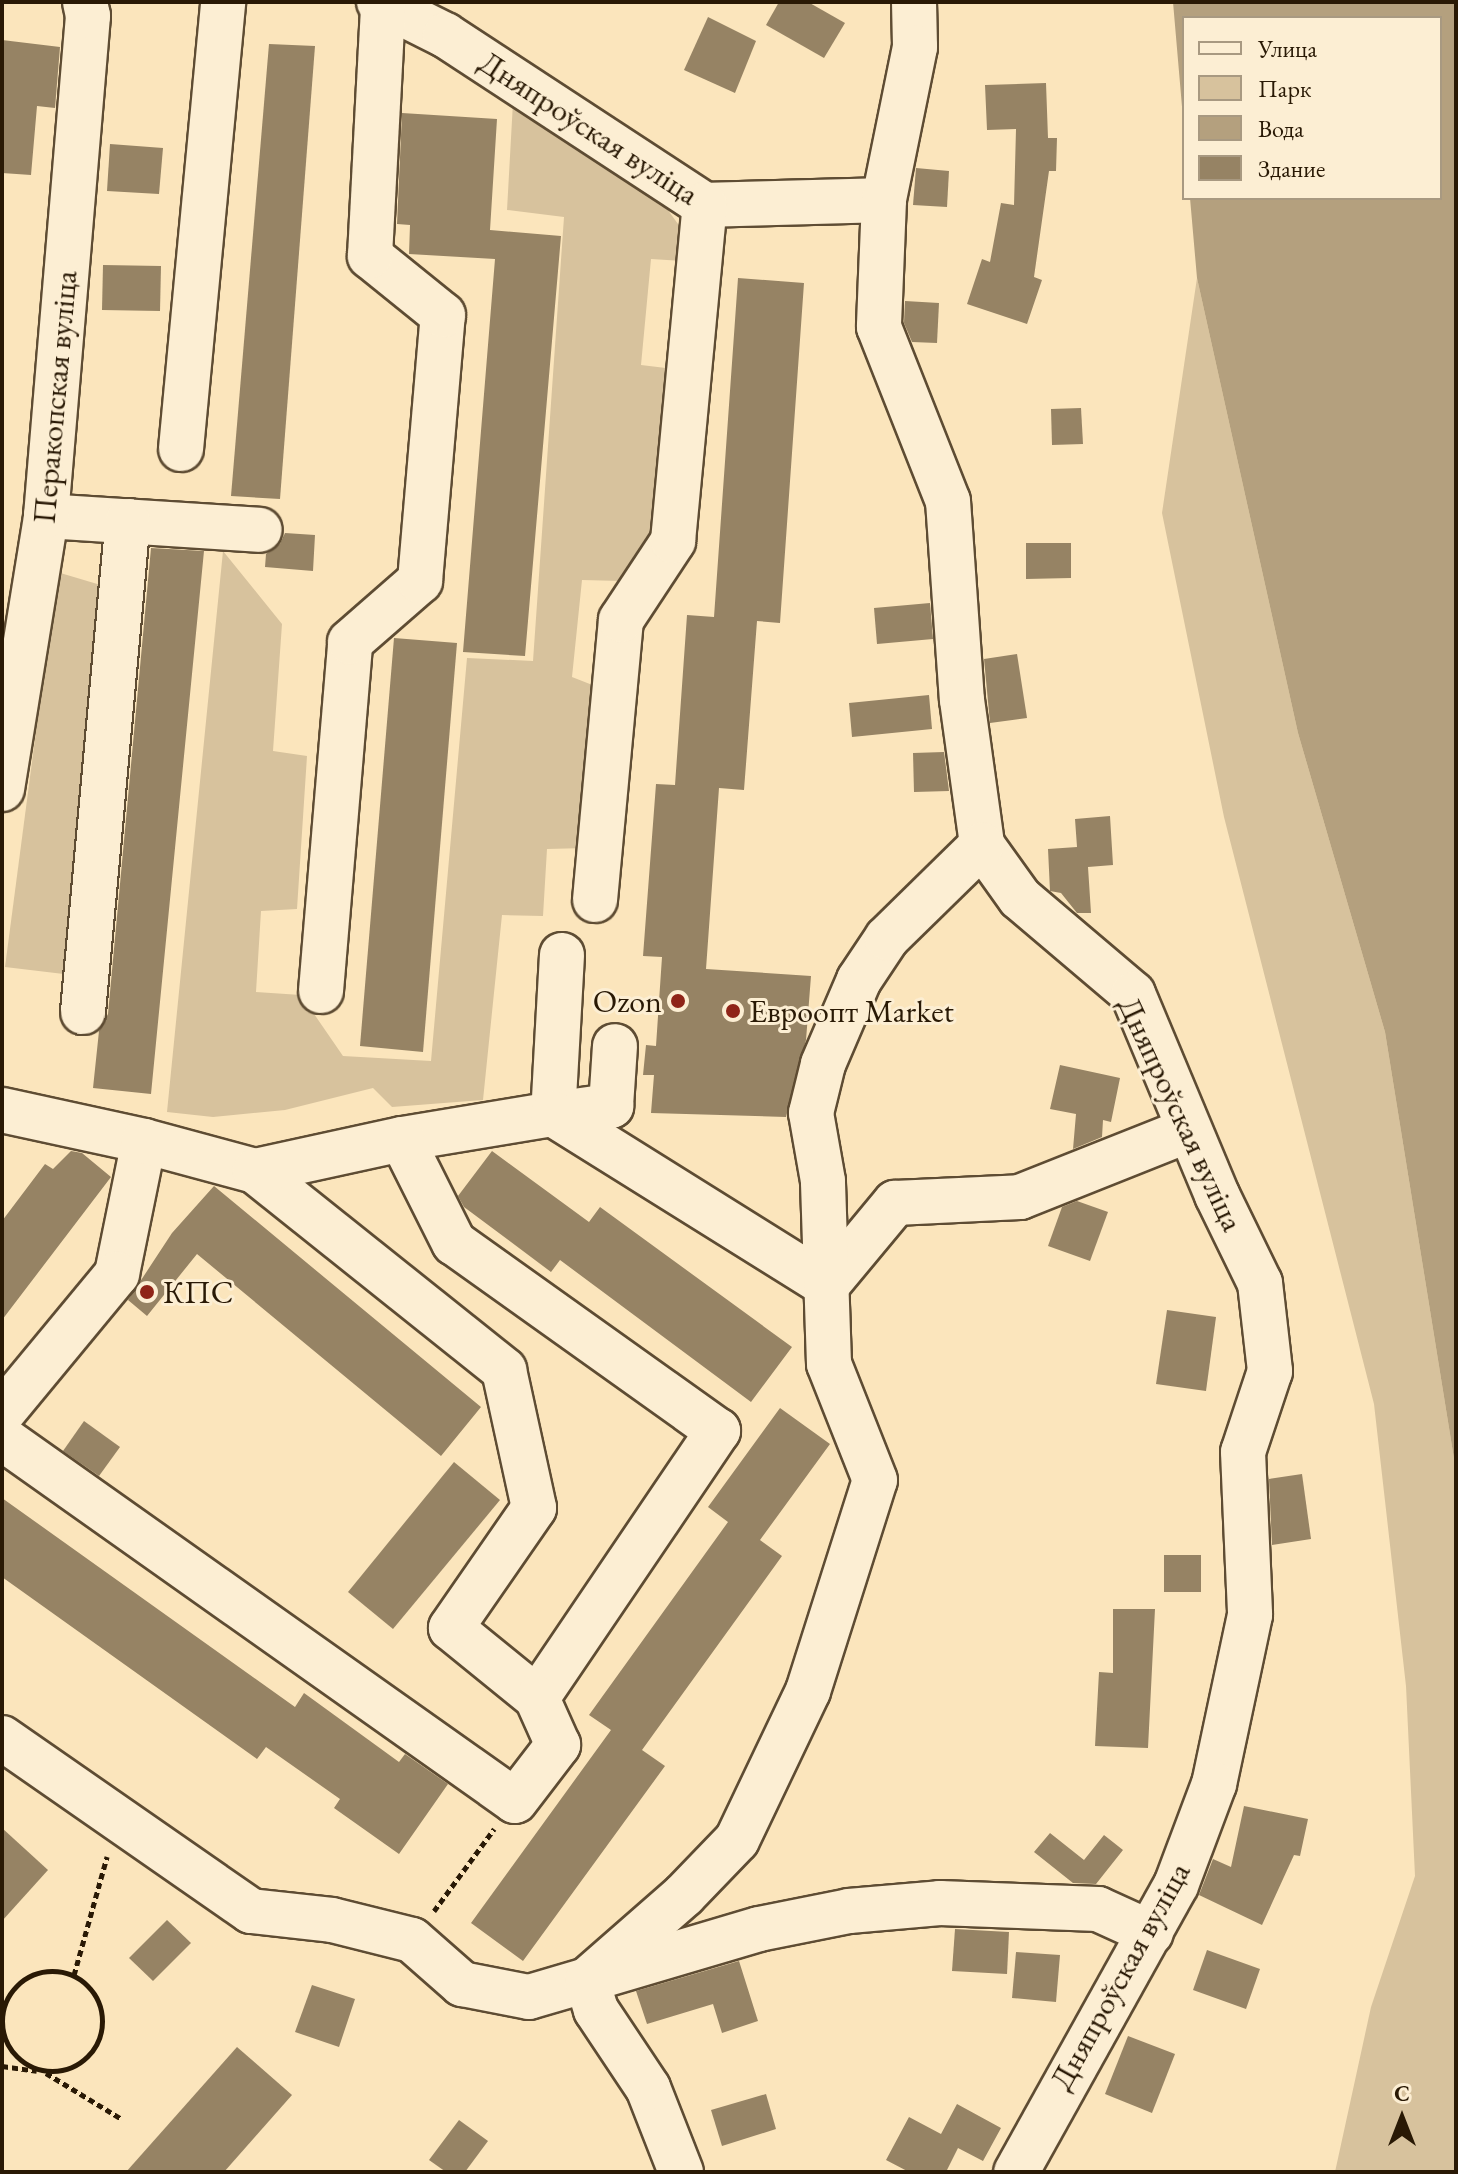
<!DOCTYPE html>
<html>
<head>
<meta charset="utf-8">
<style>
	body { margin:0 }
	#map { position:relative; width:1458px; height:2174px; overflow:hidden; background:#fbe5bc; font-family:"EB Garamond",serif }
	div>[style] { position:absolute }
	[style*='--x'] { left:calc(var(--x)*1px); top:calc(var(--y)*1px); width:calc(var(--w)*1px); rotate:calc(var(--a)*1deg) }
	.green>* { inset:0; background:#d7c29d }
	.water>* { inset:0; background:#b4a07e }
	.building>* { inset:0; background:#968364 }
	.path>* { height:5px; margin-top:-2.5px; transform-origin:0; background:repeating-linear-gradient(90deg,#291905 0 6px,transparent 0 10px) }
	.path>.ring { margin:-2.5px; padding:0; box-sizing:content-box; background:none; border:5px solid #291905; border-radius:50% }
	.roads { filter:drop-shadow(2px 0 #5e4c33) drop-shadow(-2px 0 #5e4c33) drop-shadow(0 2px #5e4c33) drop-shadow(0 -2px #5e4c33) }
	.minor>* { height:44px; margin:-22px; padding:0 22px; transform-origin:22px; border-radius:22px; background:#fceed3 }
	.dots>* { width:22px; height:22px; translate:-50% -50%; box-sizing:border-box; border:4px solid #fceed3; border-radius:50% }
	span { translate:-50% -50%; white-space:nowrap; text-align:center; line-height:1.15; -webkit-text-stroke:6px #fceed3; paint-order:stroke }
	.street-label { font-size:32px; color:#291905 }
	.poi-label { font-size:32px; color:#291905 }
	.right { translate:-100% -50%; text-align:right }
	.left { translate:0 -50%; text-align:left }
	.frame { position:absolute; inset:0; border:4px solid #291905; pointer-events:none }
	.legend { position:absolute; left:1182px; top:16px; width:260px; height:184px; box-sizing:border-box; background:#fceed3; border:2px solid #a89981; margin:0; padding:10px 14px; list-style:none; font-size:24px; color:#291905 }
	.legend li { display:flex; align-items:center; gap:16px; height:40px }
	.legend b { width:40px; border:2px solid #a89981 }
	.north { position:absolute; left:1362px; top:2078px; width:80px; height:80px; -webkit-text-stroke:6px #fceed3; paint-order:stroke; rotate:0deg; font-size:22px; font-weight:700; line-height:32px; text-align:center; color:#291905 }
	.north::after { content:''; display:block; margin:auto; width:28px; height:36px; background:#291905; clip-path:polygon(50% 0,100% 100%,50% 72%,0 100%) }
</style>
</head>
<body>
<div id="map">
	<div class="green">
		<div style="clip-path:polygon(513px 102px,657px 195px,686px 235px,683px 261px,651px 259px,641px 365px,674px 369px,661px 545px,622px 581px,582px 580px,572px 677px,600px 688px,586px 848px,547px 849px,543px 916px,502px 915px,483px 1100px,392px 1107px,373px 1088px,285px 1110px,213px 1117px,167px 1112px,223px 551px,282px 624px,273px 751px,307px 756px,297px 909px,261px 911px,256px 992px,301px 995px,343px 1056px,431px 1061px,467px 658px,533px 661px,564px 217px,507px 210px)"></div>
		<div style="clip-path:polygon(1197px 278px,1298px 733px,1385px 1032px,1456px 1471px,1456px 2172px,1335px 2172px,1371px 2007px,1415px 1876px,1406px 1686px,1374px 1404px,1224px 817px,1162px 513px)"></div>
		<div style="clip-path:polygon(57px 572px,104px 586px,72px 975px,5px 967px)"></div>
	</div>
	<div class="water">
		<div style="clip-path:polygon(1173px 2px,1456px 2px,1456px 1471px,1385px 1032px,1298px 733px,1197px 278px,1190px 198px,1440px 198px,1440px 18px,1184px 18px,1184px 130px)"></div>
	</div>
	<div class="building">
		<div style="clip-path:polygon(779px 2px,808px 2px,845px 23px,824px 58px,766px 25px)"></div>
		<div style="clip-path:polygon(708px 17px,756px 41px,735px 93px,684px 70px)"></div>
		<div style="clip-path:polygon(2px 40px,60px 47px,55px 108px,37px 106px,31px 175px,2px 173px)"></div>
		<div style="clip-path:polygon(269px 44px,315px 46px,280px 499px,231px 496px)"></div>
		<div style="clip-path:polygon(1046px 83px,1048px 138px,1057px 138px,1056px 171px,1049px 171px,1034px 277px,1042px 280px,1027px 324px,967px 304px,982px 259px,990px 262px,1001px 203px,1014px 205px,1016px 129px,987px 130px,985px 85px)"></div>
		<div style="clip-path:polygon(402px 113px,497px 119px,490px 230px,561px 236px,525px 656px,463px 652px,495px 259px,409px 254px,410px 225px,397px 224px)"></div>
		<div style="clip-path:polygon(110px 144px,163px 148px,159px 194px,107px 191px)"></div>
		<div style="clip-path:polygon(916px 168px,949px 171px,947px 207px,913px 205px)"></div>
		<div style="clip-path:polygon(103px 265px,161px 266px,160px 311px,102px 310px)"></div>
		<div style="clip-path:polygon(738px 278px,804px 283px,780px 623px,757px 621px,744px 790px,719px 788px,706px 969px,811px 976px,806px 1040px,786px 1117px,651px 1113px,654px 1075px,643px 1075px,646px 1045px,656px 1046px,662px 957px,643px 956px,656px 784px,675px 785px,687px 615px,714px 617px)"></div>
		<div style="clip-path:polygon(905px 301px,939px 303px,937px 343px,912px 342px,904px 323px)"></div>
		<div style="clip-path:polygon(1081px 408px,1083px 444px,1052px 445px,1051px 409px)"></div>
		<div style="clip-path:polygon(285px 533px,315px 535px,313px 571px,265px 567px,266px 554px,280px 544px)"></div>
		<div style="clip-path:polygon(1026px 543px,1071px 543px,1071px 578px,1026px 579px)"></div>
		<div style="clip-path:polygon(151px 548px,204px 551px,151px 1094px,93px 1088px,99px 1031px,108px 1014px)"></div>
		<div style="clip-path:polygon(930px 603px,933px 639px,877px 644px,874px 608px)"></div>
		<div style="clip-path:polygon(394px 638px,457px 643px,423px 1052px,360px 1046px)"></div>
		<div style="clip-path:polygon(1017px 654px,1027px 718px,990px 723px,984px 659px)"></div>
		<div style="clip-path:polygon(929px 695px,932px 729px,852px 737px,849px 703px)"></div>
		<div style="clip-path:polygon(944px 752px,949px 791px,914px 792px,913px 753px)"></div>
		<div style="clip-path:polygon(1110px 816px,1113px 865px,1088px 867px,1091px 913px,1077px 913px,1061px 893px,1050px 891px,1048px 849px,1077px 847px,1075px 819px)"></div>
		<div style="clip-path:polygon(1060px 1065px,1120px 1078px,1111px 1122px,1103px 1120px,1102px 1137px,1073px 1149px,1076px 1114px,1050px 1109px)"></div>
		<div style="clip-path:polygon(71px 1151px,82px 1153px,111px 1177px,2px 1320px,2px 1221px,45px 1164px,53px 1169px)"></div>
		<div style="clip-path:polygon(492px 1151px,589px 1222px,600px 1207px,792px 1347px,751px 1402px,560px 1260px,551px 1272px,464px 1207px,458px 1196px)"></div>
		<div style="clip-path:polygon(214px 1186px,481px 1407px,441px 1456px,197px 1254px,147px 1316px,128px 1300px,172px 1233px)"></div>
		<div style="clip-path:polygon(1077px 1201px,1108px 1212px,1090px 1261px,1048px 1246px,1062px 1207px)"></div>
		<div style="clip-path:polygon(1167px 1310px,1216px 1317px,1206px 1391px,1156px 1384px)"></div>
		<div style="clip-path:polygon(780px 1408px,830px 1444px,760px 1540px,782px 1556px,642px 1750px,665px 1766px,523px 1961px,471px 1923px,611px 1730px,589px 1715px,728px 1522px,708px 1507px)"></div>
		<div style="clip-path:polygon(84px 1421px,120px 1447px,99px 1476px,63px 1451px)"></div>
		<div style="clip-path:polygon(454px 1462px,500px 1500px,393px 1629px,348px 1592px)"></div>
		<div style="clip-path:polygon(1302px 1474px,1311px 1539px,1272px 1545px,1269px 1479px)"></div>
		<div style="clip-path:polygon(2px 1498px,295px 1707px,304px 1693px,399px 1762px,405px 1754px,448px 1784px,399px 1854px,334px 1808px,340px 1799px,266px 1747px,257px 1759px,2px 1577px)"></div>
		<div style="clip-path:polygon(1164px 1555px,1201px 1555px,1201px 1592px,1164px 1592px)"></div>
		<div style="clip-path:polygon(1113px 1609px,1155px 1609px,1148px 1748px,1095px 1746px,1099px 1672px,1113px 1673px)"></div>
		<div style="clip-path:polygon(1244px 1806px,1308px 1819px,1300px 1856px,1294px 1855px,1262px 1925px,1199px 1895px,1213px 1859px,1231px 1867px)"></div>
		<div style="clip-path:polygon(2px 1828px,48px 1870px,2px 1921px)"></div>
		<div style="clip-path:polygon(1050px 1833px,1084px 1860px,1104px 1835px,1123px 1850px,1096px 1884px,1073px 1883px,1034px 1852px)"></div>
		<div style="clip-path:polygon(167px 1920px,191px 1943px,153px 1981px,129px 1958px)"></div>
		<div style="clip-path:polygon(955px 1929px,1009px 1932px,1007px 1974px,952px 1971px)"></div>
		<div style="clip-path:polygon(1207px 1950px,1260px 1969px,1246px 2009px,1193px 1990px)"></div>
		<div style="clip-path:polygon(1016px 1952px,1060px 1955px,1056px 2002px,1012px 1998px)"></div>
		<div style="clip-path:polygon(739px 1961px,758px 2021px,722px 2033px,713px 2004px,647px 2024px,636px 1991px)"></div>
		<div style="clip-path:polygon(312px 1985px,355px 1999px,339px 2047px,295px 2032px)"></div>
		<div style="clip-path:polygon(1128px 2036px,1175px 2054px,1152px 2113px,1105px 2094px)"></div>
		<div style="clip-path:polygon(237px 2047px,292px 2095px,224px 2172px,126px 2172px)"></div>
		<div style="clip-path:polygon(766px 2094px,776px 2129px,722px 2146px,711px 2110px)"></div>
		<div style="clip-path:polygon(957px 2104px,1001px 2128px,983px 2161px,958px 2148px,946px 2172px,909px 2172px,886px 2160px,909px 2117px,941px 2134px)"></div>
		<div style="clip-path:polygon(459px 2120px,488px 2141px,465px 2172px,446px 2172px,429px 2160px)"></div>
	</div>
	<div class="path">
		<div style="--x:434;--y:1911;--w:102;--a:-53.8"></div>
		<div class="ring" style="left:2px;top:1971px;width:95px;height:95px"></div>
		<div style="--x:74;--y:1975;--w:123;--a:-74.4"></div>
		<div style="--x:2;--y:2066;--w:35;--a:8"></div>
		<div style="--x:46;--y:2073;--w:87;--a:31.3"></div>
	</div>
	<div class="roads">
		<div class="minor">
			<div style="--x:379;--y:2;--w:74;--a:26.6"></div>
			<div style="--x:445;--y:35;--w:311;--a:33.2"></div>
			<div style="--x:705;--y:205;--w:179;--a:-1.6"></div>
			<div style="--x:914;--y:2;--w:45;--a:88.7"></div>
			<div style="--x:915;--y:47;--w:156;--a:101.5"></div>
			<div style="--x:884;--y:200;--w:127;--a:92.3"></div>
			<div style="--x:879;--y:327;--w:187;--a:68.4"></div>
			<div style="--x:948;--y:501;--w:199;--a:86"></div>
			<div style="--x:962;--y:700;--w:146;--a:82.1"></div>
			<div style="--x:982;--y:845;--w:65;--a:54.4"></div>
			<div style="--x:1020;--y:898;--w:148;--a:40.3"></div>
			<div style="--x:1133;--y:994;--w:218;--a:67.3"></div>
			<div style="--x:1217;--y:1195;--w:98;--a:64"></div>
			<div style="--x:1260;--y:1283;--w:89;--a:83.5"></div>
			<div style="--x:1270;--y:1371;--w:85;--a:108.4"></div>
			<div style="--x:1243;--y:1452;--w:163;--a:87.5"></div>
			<div style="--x:1250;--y:1615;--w:173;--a:102"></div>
			<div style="--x:1214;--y:1784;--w:108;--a:110.6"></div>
			<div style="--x:1176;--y:1885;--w:329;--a:119.1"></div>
			<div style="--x:181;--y:449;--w:449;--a:-84.6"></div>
			<div style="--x:46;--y:516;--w:214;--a:3.7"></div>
			<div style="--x:2;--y:789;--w:277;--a:-80.8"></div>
			<div style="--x:46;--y:516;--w:502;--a:-85.2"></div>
			<div style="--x:88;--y:16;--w:14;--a:-102"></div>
			<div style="--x:595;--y:900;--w:281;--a:-84.7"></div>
			<div style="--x:621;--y:620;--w:95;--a:-56.6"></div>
			<div style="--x:673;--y:541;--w:338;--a:-84.6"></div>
			<div style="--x:562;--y:955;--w:159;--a:93.2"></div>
			<div style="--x:553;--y:1114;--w:59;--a:-7.9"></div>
			<div style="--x:611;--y:1106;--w:60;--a:-86.2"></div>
			<div style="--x:321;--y:991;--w:350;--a:-85.2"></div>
			<div style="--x:350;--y:642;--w:93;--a:-41.1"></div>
			<div style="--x:420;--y:581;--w:267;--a:-85.1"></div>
			<div style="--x:443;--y:315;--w:94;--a:-141.1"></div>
			<div style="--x:370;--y:256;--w:248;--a:-87"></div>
			<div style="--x:83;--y:1012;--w:493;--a:-84.8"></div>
			<div style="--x:2;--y:1110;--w:145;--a:12.3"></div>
			<div style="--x:144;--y:1141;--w:136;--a:101.5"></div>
			<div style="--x:117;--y:1274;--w:180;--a:129.6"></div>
			<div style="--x:402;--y:1139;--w:153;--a:-9.4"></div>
			<div style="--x:553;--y:1114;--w:323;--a:32"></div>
			<div style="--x:827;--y:1285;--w:107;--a:-50.3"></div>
			<div style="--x:895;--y:1203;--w:125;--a:-2.7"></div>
			<div style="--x:1020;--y:1197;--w:181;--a:-21.7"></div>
			<div style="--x:144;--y:1141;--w:115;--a:15.1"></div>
			<div style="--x:255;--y:1171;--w:319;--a:38.6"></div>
			<div style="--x:504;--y:1370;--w:141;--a:77.7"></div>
			<div style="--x:534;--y:1508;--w:146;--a:124.7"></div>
			<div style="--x:451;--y:1628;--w:111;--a:39.1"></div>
			<div style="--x:537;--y:1698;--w:323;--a:-55.9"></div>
			<div style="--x:718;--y:1431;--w:324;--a:-144.5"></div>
			<div style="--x:454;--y:1243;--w:116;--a:-116.6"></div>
			<div style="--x:402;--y:1139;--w:150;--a:167.7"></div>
			<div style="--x:2;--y:1438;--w:628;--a:35.28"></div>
			<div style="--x:515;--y:1801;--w:71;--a:-52.5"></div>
			<div style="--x:558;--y:1745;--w:51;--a:-114.1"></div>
			<div style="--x:2;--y:1738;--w:303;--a:34.8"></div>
			<div style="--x:251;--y:1911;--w:81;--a:6.3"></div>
			<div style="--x:332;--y:1920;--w:82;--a:14"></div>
			<div style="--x:412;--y:1940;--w:67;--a:41.3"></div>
			<div style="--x:462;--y:1984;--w:68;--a:11"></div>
			<div style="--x:529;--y:1997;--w:60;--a:-16.3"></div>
			<div style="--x:587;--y:1980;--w:129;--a:-41.2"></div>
			<div style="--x:684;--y:1895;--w:76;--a:-46.1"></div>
			<div style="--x:737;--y:1840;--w:165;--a:-64.5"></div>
			<div style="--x:808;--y:1691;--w:221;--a:-72.4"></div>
			<div style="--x:875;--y:1480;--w:125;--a:-111.6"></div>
			<div style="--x:829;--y:1364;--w:183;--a:-91.9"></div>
			<div style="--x:823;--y:1181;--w:69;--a:-100"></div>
			<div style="--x:811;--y:1113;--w:50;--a:-76.2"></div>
			<div style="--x:823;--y:1064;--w:91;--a:-66.8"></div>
			<div style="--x:859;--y:980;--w:50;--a:-56.3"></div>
			<div style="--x:887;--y:938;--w:133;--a:-44.4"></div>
			<div style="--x:681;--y:2172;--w:90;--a:-111.4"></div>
			<div style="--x:648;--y:2088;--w:94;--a:-123.7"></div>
			<div style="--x:596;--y:2010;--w:31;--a:-107"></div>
			<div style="--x:587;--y:1980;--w:179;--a:-16.5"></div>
			<div style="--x:759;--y:1929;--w:92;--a:-11.3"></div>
			<div style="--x:849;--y:1911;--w:91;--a:-5"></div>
			<div style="--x:940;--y:1903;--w:158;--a:2.2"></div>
			<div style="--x:1098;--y:1909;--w:58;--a:24.4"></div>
		</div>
	</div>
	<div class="dots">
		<div style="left:678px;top:1001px;background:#8f2418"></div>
		<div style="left:733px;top:1011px;background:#8f2418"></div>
		<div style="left:147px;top:1292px;background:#8f2418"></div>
	</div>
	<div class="street-label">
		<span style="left:589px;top:128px;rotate:33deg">Дняпроўская вуліца</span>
		<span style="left:55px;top:397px;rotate:-85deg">Перакопская вуліца</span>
		<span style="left:1181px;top:1114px;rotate:65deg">Дняпроўская вуліца</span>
		<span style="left:1120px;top:1976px;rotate:-61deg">Дняпроўская вуліца</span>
	</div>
	<div class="poi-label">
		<span class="right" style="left:662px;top:1001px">Ozon</span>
		<span class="left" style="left:749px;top:1011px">Евроопт Market</span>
		<span class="left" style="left:163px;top:1292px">КПС</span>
	</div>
	<div class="frame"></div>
	<ul class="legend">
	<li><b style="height:10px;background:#fceed3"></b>Улица</li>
	<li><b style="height:22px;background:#d7c29d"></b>Парк</li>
	<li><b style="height:22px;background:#b4a07e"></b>Вода</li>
	<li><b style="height:22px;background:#968364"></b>Здание</li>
	</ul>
	<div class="north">С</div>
</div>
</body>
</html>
